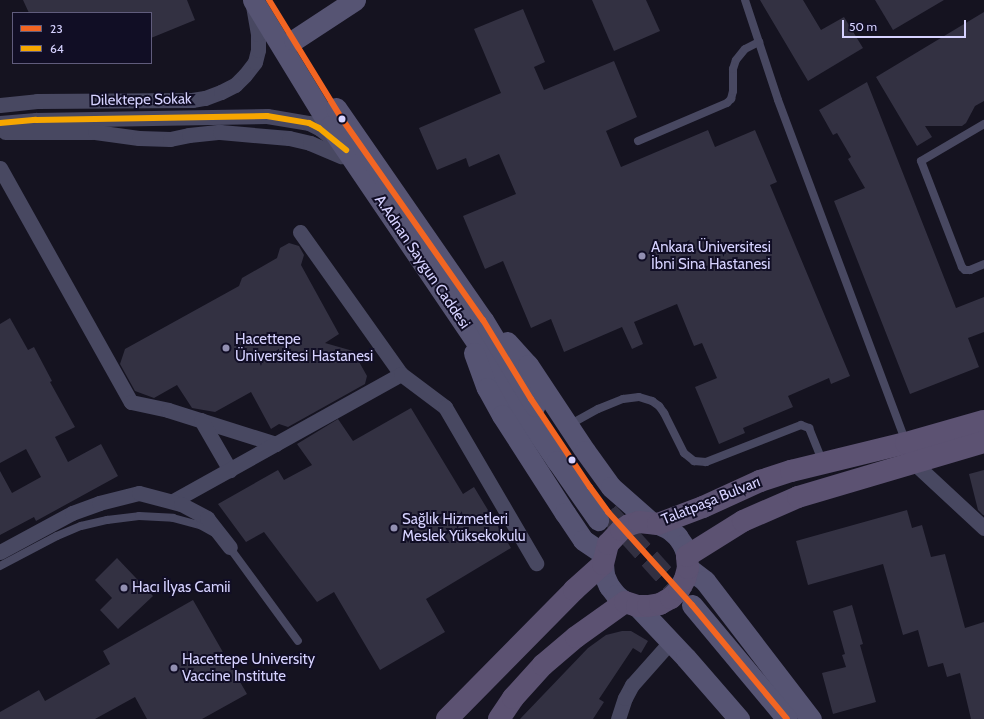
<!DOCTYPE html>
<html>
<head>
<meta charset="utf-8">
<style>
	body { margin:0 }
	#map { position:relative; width:984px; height:719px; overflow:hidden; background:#151320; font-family:Cabin,sans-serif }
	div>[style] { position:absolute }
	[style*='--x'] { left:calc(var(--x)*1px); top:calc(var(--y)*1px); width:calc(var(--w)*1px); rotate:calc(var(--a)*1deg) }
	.building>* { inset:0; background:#333142 }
	.secondary-tunnel>* { height:21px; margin-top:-10.5px; transform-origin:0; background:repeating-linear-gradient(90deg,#323041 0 21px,transparent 0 31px) }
	.lane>* { height:8px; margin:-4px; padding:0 4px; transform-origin:4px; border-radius:4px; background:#484861 }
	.street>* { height:15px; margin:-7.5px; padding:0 7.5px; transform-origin:7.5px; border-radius:7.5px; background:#484861 }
	.secondary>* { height:21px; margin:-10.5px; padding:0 10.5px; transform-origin:10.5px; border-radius:10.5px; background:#565473 }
	.primary>* { height:22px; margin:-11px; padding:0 11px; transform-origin:11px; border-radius:11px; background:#5c5272 }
	.bus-1>* { height:6px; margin:-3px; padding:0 3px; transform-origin:3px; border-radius:3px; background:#f26522 }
	.bus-2>* { height:6px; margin:-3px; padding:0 3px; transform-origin:3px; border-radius:3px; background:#f7a600 }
	.dots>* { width:11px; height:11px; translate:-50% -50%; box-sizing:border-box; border:2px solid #110e25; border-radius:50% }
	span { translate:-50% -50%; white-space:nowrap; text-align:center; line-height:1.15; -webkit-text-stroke:4px #110e25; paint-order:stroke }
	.street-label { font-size:15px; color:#d6d2ff }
	.poi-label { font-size:15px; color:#d6d2ff }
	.left { translate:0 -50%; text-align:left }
	.legend { position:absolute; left:12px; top:12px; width:140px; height:52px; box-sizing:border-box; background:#110e25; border:1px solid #605c7c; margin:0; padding:5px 7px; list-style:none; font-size:12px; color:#d6d2ff }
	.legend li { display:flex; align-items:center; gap:8px; height:20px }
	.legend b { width:20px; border:1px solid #605c7c }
	.scale { position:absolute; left:842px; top:20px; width:124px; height:18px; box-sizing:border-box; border:2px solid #d6d2ff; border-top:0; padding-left:5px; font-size:12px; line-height:14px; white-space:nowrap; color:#d6d2ff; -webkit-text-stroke:3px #110e25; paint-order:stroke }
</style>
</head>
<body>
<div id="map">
	<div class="building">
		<div style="clip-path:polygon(23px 0,187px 0,195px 20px,151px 38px,151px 13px,29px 13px)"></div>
		<div style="clip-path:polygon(592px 0,646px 0,660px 31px,614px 51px)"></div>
		<div style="clip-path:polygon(760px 0,803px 0,821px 30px,844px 17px,863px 48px,808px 81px)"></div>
		<div style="clip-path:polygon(875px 0,944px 0,893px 30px)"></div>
		<div style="clip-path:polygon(523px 9px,545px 62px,534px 67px,544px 90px,614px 61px,637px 117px,606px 131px,621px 167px,708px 130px,715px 147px,755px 130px,777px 182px,770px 185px,850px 376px,831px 384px,829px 378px,788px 396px,793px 407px,743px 428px,745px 433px,719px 444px,695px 387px,717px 378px,702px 343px,694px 346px,677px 304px,634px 322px,643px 344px,632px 349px,622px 327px,564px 352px,551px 319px,531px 328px,503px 261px,485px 269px,463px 216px,516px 194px,499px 154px,469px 167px,466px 158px,437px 170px,419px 128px,501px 93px,474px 29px)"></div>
		<div style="clip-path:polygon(984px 12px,984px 101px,975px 106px,966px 123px,962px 126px,925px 126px,932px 137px,917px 146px,876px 77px)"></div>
		<div style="clip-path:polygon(867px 82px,956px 308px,984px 297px,984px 332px,968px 338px,979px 367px,910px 394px,834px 201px,865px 188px,848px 159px,851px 157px,837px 133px,833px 135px,819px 110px)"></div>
		<div style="clip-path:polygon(289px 243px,299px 246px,304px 255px,301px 265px,339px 334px,325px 343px,353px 351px,367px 376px,365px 384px,288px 427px,279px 424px,271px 429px,251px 392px,215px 412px,192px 408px,177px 385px,154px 398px,135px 391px,120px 364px,125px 349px,239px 286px,242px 278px,277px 258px,280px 248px)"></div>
		<div style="clip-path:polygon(10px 318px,28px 350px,34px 347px,52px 381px,50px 382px,75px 427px,55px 437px,68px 462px,101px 444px,118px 476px,36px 521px,34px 517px,0 535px,0 471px,12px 493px,41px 477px,26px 449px,0 463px,0 324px)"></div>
		<div style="clip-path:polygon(411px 408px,463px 494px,474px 487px,511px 548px,426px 599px,445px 632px,380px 670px,334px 592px,317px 602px,264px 532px,246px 542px,218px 504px,278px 470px,284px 480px,312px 465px,297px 444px,338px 419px,353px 441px)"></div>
		<div style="clip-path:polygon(984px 470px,984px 515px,983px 515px,978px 510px,969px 474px)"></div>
		<div style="clip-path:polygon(907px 510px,912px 528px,922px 525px,931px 557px,945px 554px,965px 628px,984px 622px,984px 719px,971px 719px,960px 673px,947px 677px,943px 663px,928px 667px,918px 630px,903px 635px,883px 564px,808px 585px,796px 541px)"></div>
		<div style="clip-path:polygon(117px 558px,153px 596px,118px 629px,100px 610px,112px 598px,95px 580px)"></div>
		<div style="clip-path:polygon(193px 600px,247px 694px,202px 719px,147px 719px,135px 697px,95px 719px,0 719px,0 712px,39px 690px,45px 701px,110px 664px,103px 651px)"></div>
		<div style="clip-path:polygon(852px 605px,863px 644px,860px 645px,876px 702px,833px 714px,822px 673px,846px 667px,842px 655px,845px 654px,833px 611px)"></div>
		<div style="clip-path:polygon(622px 631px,631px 631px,648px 641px,641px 653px,633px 648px,599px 699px,604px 702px,593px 719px,520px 719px,588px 648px,606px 635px)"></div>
	</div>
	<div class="secondary-tunnel">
		<div style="--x:608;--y:512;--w:122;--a:48"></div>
	</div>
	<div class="lane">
		<div style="--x:745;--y:0;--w:105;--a:71.7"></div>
		<div style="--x:778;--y:100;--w:366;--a:69.5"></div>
		<div style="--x:984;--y:124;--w:73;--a:149.6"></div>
		<div style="--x:921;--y:161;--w:114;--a:68.9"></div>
		<div style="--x:962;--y:267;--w:4;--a:45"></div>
		<div style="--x:965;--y:270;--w:5;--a:0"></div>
		<div style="--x:970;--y:270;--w:15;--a:-23"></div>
		<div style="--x:638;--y:141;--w:97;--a:-23.1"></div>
		<div style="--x:727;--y:103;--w:6;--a:-45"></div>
		<div style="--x:731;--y:99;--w:8;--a:-76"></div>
		<div style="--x:733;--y:91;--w:22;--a:-90"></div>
		<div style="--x:733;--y:69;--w:9;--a:-72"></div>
		<div style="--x:736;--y:60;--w:14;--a:-51"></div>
		<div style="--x:745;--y:49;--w:16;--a:-27"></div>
		<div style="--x:569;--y:425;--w:33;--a:-29"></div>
		<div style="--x:598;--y:409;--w:27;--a:-22"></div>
		<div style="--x:623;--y:399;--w:16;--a:-7"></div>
		<div style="--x:639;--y:397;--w:14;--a:17"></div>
		<div style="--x:652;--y:401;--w:9;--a:36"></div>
		<div style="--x:659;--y:406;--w:9;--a:54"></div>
		<div style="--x:664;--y:413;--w:45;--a:63.4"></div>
		<div style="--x:684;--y:453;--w:13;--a:39"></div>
		<div style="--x:694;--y:461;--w:12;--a:5"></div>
		<div style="--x:706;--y:462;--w:102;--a:-21.3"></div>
		<div style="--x:801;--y:425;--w:9;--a:21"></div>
		<div style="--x:809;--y:428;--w:38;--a:68"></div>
		<div style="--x:227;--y:544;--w:120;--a:53.8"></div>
		<div style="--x:0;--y:566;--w:64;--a:-27.8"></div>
		<div style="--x:57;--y:536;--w:26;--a:-23"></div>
		<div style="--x:81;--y:526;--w:27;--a:-13"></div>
		<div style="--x:107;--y:520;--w:32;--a:-7"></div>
		<div style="--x:139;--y:516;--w:34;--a:3"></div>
		<div style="--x:173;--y:518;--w:28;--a:15"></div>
		<div style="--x:200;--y:525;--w:18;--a:29"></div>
	</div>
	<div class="street">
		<div style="--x:0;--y:105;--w:37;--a:-6"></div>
		<div style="--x:37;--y:101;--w:155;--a:-0.4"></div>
		<div style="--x:192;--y:100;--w:13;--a:-9"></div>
		<div style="--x:205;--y:98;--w:17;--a:-21"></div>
		<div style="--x:221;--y:92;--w:16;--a:-27"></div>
		<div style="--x:235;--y:85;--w:14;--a:-45"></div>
		<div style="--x:245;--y:75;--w:16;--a:-52"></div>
		<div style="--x:255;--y:62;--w:12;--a:-76"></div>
		<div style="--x:258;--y:50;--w:16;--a:-90"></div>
		<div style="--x:258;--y:34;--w:27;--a:-100"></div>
		<div style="--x:0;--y:123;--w:36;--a:-5"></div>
		<div style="--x:36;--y:120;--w:231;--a:-1"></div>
		<div style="--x:267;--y:116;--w:43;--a:9.5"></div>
		<div style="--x:309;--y:123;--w:11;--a:27"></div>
		<div style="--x:319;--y:128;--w:21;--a:39"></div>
		<div style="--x:5;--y:132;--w:90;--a:0"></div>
		<div style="--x:95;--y:132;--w:44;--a:7.8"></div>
		<div style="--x:139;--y:138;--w:31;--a:2"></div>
		<div style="--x:170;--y:139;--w:19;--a:-12"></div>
		<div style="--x:189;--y:135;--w:31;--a:-6"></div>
		<div style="--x:220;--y:132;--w:69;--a:5"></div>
		<div style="--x:289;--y:138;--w:22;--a:13"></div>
		<div style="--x:310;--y:143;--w:34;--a:23"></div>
		<div style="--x:0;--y:168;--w:268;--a:60.8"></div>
		<div style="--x:131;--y:402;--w:38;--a:12"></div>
		<div style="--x:168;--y:410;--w:113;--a:17.5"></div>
		<div style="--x:300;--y:232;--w:174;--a:54.6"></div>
		<div style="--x:201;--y:420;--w:58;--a:59.9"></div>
		<div style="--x:913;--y:462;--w:97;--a:42.9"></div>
		<div style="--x:173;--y:501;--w:261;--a:-29.1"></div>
		<div style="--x:401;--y:374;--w:55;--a:36.9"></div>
		<div style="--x:445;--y:407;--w:181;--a:59.7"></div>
		<div style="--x:0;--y:552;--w:82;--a:-28.4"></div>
		<div style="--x:72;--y:513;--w:29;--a:-20"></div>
		<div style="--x:99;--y:503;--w:41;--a:-14"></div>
		<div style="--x:139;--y:493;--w:43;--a:14.7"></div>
		<div style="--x:181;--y:504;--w:30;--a:28"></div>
		<div style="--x:207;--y:518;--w:37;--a:52"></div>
		<div style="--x:618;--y:719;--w:22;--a:-72"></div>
		<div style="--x:625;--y:698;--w:15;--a:-62"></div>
		<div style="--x:632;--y:685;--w:59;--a:-48.4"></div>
	</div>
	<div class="secondary">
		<div style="--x:253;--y:0;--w:148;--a:58.6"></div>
		<div style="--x:330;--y:126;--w:405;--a:55.9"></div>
		<div style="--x:557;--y:461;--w:72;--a:55.2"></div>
		<div style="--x:294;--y:40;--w:73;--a:-33.3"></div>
		<div style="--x:336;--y:108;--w:258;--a:55.3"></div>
		<div style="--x:483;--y:320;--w:100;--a:58.8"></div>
		<div style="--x:507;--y:342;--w:31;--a:48"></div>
		<div style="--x:528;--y:365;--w:103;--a:56.5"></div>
		<div style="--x:585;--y:451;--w:44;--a:54.2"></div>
		<div style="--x:611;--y:487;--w:55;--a:41.3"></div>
		<div style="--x:474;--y:353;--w:37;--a:70"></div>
		<div style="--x:487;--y:388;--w:31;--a:61"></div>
		<div style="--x:502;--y:415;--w:117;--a:57.3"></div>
		<div style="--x:565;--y:513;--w:32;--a:56"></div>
		<div style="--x:583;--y:540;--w:25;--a:34"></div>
		<div style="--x:658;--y:524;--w:12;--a:24"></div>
		<div style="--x:669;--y:529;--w:11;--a:41"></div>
		<div style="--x:677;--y:536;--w:11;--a:56"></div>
		<div style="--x:683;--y:545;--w:12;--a:70"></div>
		<div style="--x:603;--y:564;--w:11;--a:85"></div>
		<div style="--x:604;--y:575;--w:12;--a:66"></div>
		<div style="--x:609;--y:586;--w:11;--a:52"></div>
		<div style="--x:616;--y:595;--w:11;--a:38"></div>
		<div style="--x:688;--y:568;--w:21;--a:37"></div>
		<div style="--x:705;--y:581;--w:174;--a:52.5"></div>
		<div style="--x:692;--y:605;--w:148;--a:50.2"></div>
		<div style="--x:637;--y:606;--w:71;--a:46.7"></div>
		<div style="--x:686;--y:658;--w:81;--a:49"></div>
	</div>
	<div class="primary">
		<div style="--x:447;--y:719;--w:181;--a:-45.4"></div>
		<div style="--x:574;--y:590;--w:39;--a:-42"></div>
		<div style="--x:603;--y:564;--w:21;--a:-76"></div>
		<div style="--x:608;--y:544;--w:19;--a:-47"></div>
		<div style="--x:621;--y:530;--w:9;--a:-32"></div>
		<div style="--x:629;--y:525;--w:10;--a:-17"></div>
		<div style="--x:639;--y:522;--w:19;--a:6"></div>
		<div style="--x:658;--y:524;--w:48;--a:-20.7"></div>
		<div style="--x:703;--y:507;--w:63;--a:-24.5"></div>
		<div style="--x:760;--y:481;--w:33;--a:-18"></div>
		<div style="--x:791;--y:471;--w:118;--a:-13.7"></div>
		<div style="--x:906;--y:443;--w:81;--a:-15.8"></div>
		<div style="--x:499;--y:719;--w:25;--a:-56"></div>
		<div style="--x:513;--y:698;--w:45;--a:-47.7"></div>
		<div style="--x:543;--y:665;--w:43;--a:-40.3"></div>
		<div style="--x:576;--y:637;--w:60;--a:-35.5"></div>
		<div style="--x:625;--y:602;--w:13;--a:18"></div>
		<div style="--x:637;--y:606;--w:11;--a:0"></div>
		<div style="--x:648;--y:606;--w:12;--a:-9"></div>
		<div style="--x:660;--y:604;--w:13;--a:-29"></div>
		<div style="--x:671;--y:598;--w:11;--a:-45"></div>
		<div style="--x:679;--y:590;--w:13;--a:-61"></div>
		<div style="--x:685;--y:579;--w:11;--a:-75"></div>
		<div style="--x:688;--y:568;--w:12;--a:-95"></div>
		<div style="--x:687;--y:556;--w:66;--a:-32"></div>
		<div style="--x:743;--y:521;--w:60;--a:-23.6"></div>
		<div style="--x:798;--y:497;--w:194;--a:-16.5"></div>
	</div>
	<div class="bus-1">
		<div style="--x:269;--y:0;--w:140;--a:58.5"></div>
		<div style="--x:342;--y:119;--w:246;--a:55"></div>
		<div style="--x:483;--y:320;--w:92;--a:58.7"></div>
		<div style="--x:531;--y:399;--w:106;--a:56.2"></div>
		<div style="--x:590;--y:487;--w:31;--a:54"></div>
		<div style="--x:608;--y:512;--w:125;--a:47.9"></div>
		<div style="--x:692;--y:605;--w:148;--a:50.2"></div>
	</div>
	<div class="bus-2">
		<div style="--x:0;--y:123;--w:36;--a:-5"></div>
		<div style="--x:36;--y:120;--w:231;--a:-1"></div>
		<div style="--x:267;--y:116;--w:43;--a:9.5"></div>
		<div style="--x:309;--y:123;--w:11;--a:27"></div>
		<div style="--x:319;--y:128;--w:35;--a:39"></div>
	</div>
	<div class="dots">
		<div style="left:342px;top:119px;background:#d6d2ff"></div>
		<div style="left:642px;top:256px;background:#928fb1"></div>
		<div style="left:226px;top:348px;background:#928fb1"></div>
		<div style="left:572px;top:460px;background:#d6d2ff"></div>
		<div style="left:394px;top:528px;background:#928fb1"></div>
		<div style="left:124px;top:588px;background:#928fb1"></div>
		<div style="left:174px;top:668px;background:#928fb1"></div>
	</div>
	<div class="street-label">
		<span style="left:141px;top:100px;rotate:-1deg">Dilektepe Sokak</span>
		<span style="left:422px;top:262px;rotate:56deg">A.Adnan Saygun Caddesi</span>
		<span style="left:711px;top:501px;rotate:-22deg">Talatpaşa Bulvarı</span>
	</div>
	<div class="poi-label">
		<span class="left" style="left:651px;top:256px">Ankara Üniversitesi<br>İbni Sina Hastanesi</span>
		<span class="left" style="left:235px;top:348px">Hacettepe<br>Üniversitesi Hastanesi</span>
		<span class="left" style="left:402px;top:528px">Sağlık Hizmetleri<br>Meslek Yüksekokulu</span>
		<span class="left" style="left:132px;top:588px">Hacı İlyas Camii</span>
		<span class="left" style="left:182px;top:668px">Hacettepe University<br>Vaccine Institute</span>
	</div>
	<ul class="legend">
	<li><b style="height:5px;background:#f26522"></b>23</li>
	<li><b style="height:5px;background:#f7a600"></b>64</li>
	</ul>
	<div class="scale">50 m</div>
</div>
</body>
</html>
